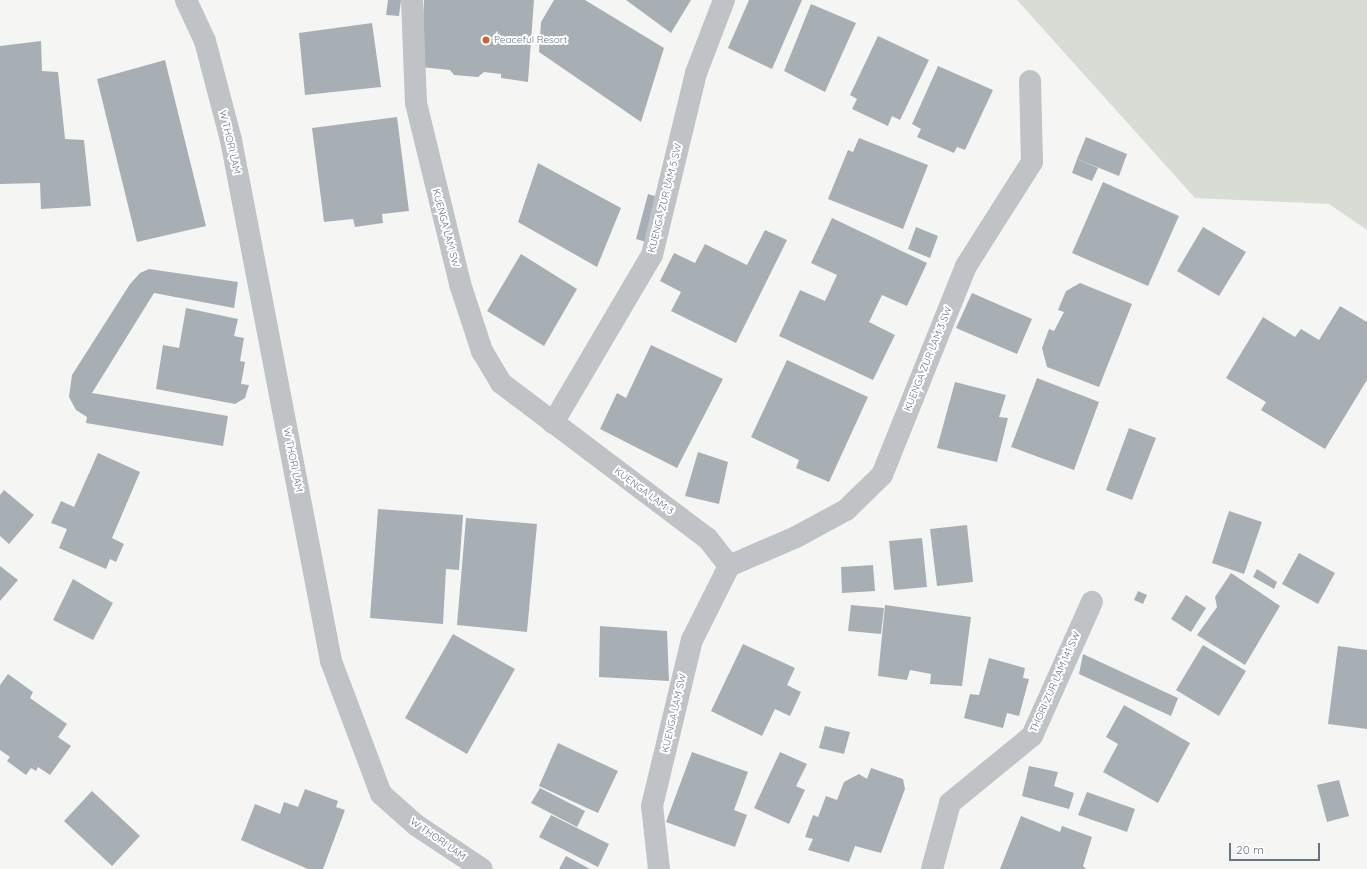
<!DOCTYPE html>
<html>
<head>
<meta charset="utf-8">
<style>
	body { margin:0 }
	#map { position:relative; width:1367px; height:869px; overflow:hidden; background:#f5f6f3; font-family:Quicksand,sans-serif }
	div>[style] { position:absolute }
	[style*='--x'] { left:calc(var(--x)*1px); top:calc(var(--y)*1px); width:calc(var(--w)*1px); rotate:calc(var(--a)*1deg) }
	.green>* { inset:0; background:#d7dcd4 }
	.building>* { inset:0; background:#a8afb4 }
	.street>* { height:22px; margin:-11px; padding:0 11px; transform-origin:11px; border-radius:11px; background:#bfc3c6 }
	.dots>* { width:11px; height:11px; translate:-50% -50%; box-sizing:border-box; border:2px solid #fff; border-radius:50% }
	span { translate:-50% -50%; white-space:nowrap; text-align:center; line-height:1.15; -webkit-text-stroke:4px #fff; paint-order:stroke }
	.poi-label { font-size:10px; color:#687580 }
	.left { translate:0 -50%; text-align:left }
	.street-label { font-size:10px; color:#687580 }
	.scale { position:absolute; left:1229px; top:843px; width:91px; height:18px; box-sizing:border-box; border:2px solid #687580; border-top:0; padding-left:5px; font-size:12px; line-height:14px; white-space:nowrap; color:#687580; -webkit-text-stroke:3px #fff; paint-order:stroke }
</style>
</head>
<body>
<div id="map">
	<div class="green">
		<div style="clip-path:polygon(1017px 0,1367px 0,1367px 230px,1329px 204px,1195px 198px)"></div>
	</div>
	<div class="building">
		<div style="clip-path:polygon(388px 0,401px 0,399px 16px,386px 15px)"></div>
		<div style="clip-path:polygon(424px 0,534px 0,528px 82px,501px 78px,501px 74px,484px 72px,478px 77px,454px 75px,450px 70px,421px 67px)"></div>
		<div style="clip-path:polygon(554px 0,585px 0,664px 48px,641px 122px,539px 52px,541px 22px)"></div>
		<div style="clip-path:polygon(626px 0,691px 0,671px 33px)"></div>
		<div style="clip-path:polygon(749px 0,802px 0,772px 69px,728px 48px)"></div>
		<div style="clip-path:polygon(811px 4px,856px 23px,825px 92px,784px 71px)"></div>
		<div style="clip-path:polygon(372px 23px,381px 87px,305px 95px,299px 33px)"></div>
		<div style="clip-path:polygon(878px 36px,929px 60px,900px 120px,892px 116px,888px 126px,852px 109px,857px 99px,850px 95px)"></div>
		<div style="clip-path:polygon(41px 41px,42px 71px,58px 72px,65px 139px,84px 140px,91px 206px,41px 209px,40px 183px,0 184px,0 46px)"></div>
		<div style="clip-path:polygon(165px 60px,206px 226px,137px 242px,97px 79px)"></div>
		<div style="clip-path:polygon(938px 66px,993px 90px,965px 150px,957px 147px,954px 153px,917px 137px,921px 129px,912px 124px)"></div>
		<div style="clip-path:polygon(397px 117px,409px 211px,382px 214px,383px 223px,355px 227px,353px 219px,324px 222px,312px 128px)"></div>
		<div style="clip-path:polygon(1086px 137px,1127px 154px,1119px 176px,1077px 159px)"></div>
		<div style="clip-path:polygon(859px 138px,928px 165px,903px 229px,828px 199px,848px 150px,853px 152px)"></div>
		<div style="clip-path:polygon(1077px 159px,1098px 168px,1092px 181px,1072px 173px)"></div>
		<div style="clip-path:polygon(538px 163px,621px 208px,597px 267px,518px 222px)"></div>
		<div style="clip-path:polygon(1103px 182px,1179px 216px,1148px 286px,1072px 253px)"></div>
		<div style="clip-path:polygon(648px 194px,665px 199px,653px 244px,636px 239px)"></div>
		<div style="clip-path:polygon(832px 218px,927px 263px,907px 306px,882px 295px,869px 322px,895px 335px,873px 380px,779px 336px,800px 290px,825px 301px,837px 275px,811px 263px)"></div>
		<div style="clip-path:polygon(916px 227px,938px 236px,930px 258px,908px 249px)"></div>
		<div style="clip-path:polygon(1203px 227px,1246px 252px,1219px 296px,1177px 271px)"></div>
		<div style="clip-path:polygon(765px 230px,787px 240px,736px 343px,671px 311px,681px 292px,660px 281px,674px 253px,695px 263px,705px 244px,747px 265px)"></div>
		<div style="clip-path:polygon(521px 254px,577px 289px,544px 346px,487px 311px)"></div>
		<div style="clip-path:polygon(149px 269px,238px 282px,234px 308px,154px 293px,92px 393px,228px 416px,223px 446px,86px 423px,87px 417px,76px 410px,69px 397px,72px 375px,130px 284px,140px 273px)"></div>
		<div style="clip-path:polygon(1080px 283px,1132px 304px,1099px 387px,1047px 367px,1042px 348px,1049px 329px,1054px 331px,1064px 312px,1058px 310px,1066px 291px)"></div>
		<div style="clip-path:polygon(972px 293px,1032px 319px,1017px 354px,956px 328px)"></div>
		<div style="clip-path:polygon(1340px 306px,1367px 322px,1367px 380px,1325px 449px,1261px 410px,1266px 402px,1226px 378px,1263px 317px,1295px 337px,1301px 329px,1319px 340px)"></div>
		<div style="clip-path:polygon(186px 308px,238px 319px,234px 336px,244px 338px,240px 361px,245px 362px,241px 384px,249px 385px,245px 398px,235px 404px,156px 389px,163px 345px,179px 348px)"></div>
		<div style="clip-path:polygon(651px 345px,723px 379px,677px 468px,600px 429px,617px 393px,626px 398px)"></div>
		<div style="clip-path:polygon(787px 360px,868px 397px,829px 482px,796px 468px,799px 460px,751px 437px)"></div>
		<div style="clip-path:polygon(1037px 378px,1099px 402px,1074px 470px,1011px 447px)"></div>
		<div style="clip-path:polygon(955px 382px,1006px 395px,999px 417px,1008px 418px,997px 462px,937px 448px)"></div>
		<div style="clip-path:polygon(1129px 428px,1156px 438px,1132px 500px,1106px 490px)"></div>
		<div style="clip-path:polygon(698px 452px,728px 462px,719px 504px,685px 496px)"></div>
		<div style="clip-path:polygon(98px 453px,140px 472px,112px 538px,124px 544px,116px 562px,110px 559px,106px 569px,59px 548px,67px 529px,51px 523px,61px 501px,74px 507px)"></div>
		<div style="clip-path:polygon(4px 490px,34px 515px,9px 544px,0 536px,0 495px)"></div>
		<div style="clip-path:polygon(378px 509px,463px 515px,459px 570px,446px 569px,443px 624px,370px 618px)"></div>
		<div style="clip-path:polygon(1229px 511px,1262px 522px,1244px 574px,1212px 563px)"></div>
		<div style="clip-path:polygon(466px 518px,537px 524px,527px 632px,457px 625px)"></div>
		<div style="clip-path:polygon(967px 525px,973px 582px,937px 586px,930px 529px)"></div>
		<div style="clip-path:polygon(922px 538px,927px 587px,894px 590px,889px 541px)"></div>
		<div style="clip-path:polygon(1299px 553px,1335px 573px,1318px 604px,1282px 584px)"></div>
		<div style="clip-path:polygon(873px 565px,875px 591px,842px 593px,841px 567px)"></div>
		<div style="clip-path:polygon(0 566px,18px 580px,0 601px)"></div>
		<div style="clip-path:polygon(1257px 569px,1277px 582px,1274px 589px,1253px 577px)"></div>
		<div style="clip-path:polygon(1231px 573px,1280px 606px,1245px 665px,1197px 635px,1217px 607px,1215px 597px)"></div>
		<div style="clip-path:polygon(73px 579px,113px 603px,93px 640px,53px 620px)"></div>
		<div style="clip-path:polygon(1138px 591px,1147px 595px,1143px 604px,1134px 600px)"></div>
		<div style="clip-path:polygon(1186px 595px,1206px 608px,1191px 632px,1171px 619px)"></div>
		<div style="clip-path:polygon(851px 605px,884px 608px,881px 634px,848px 631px)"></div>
		<div style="clip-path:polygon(885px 605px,971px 617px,962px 686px,930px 684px,931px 674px,910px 670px,907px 680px,878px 676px)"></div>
		<div style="clip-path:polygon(600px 626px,667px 631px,669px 681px,599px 677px)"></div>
		<div style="clip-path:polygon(453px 634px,515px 669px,467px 754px,405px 718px)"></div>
		<div style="clip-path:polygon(743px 644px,795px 668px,787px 685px,801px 692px,790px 716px,775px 709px,762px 736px,711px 711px)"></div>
		<div style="clip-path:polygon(1203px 645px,1246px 671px,1219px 716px,1176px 690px)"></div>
		<div style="clip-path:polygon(1338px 646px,1367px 650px,1367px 729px,1328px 724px)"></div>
		<div style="clip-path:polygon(1083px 654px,1178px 698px,1171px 716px,1079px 674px)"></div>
		<div style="clip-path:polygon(989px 658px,1025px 668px,1023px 678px,1029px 679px,1019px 716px,1007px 713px,1003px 728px,964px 718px,970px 694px,979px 695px)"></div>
		<div style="clip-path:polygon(8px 674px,33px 692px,30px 698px,67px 724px,58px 737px,71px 746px,50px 775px,38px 767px,36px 771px,31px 768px,26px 775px,7px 761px,10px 757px,0 750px,0 685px)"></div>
		<div style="clip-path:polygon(1124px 705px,1190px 743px,1158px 803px,1103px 772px,1118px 744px,1106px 737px)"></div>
		<div style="clip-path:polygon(825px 726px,850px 732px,844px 754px,819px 748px)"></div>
		<div style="clip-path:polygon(558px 743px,618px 771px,598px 813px,539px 786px)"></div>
		<div style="clip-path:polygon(692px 752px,748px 772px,734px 810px,747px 815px,735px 847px,666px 822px)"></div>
		<div style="clip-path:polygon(780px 752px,807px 764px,796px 786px,805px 790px,789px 824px,754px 808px)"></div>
		<div style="clip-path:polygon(1029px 766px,1058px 772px,1054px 786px,1074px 793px,1069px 809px,1022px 796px)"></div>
		<div style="clip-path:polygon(871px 768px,903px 779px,905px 789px,881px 853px,855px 846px,849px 862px,808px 850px,813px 839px,805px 837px,813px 815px,818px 817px,826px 796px,837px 800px,844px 782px,859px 774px,867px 779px)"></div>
		<div style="clip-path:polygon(1339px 780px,1349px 816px,1327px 822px,1317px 785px)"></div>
		<div style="clip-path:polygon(540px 788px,585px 811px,577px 827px,531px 803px)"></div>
		<div style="clip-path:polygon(305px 789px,338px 801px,336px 807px,345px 810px,323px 869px,308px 869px,241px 840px,255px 804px,280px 814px,284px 802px,298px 807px)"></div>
		<div style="clip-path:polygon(92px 791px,140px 836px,112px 866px,64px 821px)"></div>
		<div style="clip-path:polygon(1087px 792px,1135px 809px,1127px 832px,1078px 815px)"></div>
		<div style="clip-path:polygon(551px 815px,609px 844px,598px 867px,539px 837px)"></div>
		<div style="clip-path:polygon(1021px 816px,1060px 832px,1062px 826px,1092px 837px,1083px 866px,1086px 869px,1000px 869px)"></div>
		<div style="clip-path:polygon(566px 856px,590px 869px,559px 869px)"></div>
	</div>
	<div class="street">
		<div style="--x:186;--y:0;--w:45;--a:65.1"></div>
		<div style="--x:205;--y:41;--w:102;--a:75.3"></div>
		<div style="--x:231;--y:140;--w:531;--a:79.13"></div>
		<div style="--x:331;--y:661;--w:142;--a:69.4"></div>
		<div style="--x:381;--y:794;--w:47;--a:41.5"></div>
		<div style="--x:416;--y:825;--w:79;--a:33.7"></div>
		<div style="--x:412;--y:0;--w:103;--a:87.8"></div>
		<div style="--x:416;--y:103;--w:186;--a:76.3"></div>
		<div style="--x:460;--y:284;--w:71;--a:71.8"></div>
		<div style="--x:482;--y:351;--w:37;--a:59"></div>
		<div style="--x:501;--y:383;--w:259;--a:37"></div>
		<div style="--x:708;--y:539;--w:34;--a:52"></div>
		<div style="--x:553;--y:423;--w:195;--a:-59.5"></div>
		<div style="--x:652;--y:255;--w:187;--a:-76.4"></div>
		<div style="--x:696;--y:73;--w:78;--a:-69"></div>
		<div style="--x:729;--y:566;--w:73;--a:-23.4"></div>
		<div style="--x:796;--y:537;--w:57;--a:-28.4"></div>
		<div style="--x:846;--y:510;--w:50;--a:-44.2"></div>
		<div style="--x:882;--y:475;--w:225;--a:-68.1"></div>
		<div style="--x:966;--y:266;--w:123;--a:-57.6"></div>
		<div style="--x:1032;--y:162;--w:81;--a:-91.4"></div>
		<div style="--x:659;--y:869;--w:63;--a:-96.3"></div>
		<div style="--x:652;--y:806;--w:171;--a:-76.5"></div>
		<div style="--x:692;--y:640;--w:83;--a:-63.4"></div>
		<div style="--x:932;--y:869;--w:68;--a:-74.7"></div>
		<div style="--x:950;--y:803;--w:106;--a:-39.3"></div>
		<div style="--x:1032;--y:736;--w:147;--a:-65.9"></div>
	</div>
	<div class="dots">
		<div style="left:486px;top:40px;background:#ce623a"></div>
	</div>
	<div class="poi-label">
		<span class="left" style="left:494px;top:40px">Peaceful Resort</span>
	</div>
	<div class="street-label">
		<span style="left:230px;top:142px;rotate:77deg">W THORI LAM</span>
		<span style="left:665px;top:198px;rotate:-76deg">KUENGA ZUR LAM 5 SW</span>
		<span style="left:446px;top:228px;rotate:75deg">KUENGA LAM SW</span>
		<span style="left:928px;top:359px;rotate:-68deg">KUENGA ZUR LAM 3 SW</span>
		<span style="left:293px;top:460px;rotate:79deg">W THORI LAM</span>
		<span style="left:644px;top:491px;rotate:37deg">KUENGA LAM 3</span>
		<span style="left:1055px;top:682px;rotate:-66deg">THORI ZUR LAM 141 SW</span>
		<span style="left:674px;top:713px;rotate:-77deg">KUENGA LAM SW</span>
		<span style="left:438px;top:839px;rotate:35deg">W THORI LAM</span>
	</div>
	<div class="scale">20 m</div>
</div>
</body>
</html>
